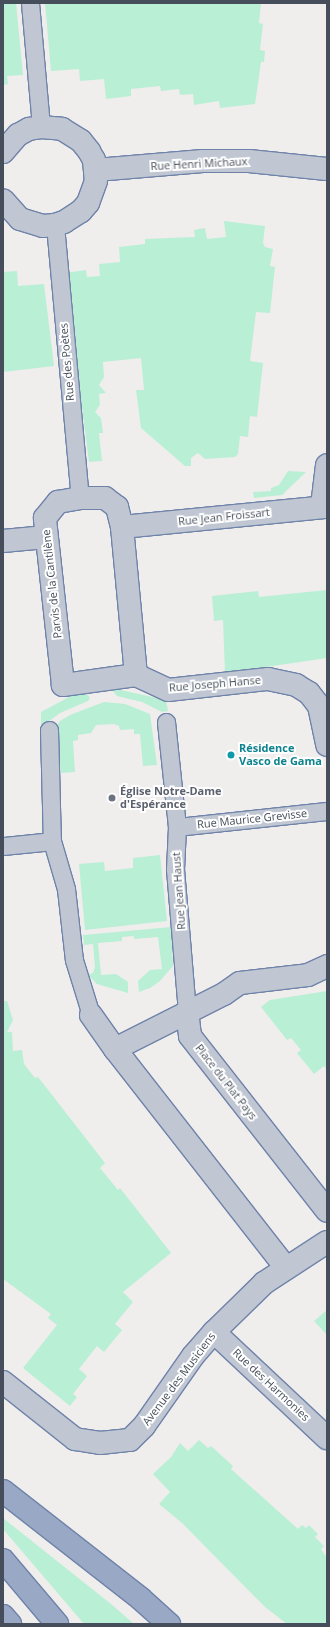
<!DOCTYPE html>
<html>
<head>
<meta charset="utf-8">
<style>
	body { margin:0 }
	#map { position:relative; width:330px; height:1627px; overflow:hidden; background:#f0eded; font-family:"Open Sans",sans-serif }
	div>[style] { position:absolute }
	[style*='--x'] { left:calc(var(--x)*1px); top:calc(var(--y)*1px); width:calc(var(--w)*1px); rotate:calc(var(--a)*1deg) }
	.green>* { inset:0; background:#b9efd5 }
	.roads { filter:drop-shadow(1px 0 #6f83a9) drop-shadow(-1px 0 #6f83a9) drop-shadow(0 1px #6f83a9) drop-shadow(0 -1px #6f83a9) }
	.pedestrian>* { height:17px; margin:-8.5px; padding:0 8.5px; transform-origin:8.5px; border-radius:8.5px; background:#c0c7d3 }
	.minor>* { height:22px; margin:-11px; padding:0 11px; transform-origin:11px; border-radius:11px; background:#c0c7d3 }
	.trunk>* { height:22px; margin:-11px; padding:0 11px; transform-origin:11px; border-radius:11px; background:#98a8c5 }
	.dots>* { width:11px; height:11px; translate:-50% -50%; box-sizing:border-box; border:2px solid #fff; border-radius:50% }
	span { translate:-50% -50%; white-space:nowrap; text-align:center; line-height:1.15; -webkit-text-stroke:4px #fff; paint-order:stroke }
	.street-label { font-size:11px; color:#454e5a }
	.culture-label { font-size:11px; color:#0d838f; font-weight:700 }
	.left { translate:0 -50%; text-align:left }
	.worship-label { font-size:11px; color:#5b616d; font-weight:700 }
	.frame { position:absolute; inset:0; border:4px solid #454e5a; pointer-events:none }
</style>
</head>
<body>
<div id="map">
	<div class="green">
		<div style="clip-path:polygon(3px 3px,16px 3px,23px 75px,7px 76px,8px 84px,3px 85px)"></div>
		<div style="clip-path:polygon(45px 3px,261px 3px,259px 23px,263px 24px,260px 50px,265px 51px,264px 62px,261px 62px,255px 104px,220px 108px,219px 101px,194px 105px,193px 94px,180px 95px,179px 89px,161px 91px,160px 86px,131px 89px,131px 96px,106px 99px,104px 79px,80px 81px,79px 69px,51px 71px)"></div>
		<div style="clip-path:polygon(224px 221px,265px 226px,263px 243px,265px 247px,273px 249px,270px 266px,275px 267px,270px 313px,256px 312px,250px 361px,263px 363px,257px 417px,250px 416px,248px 437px,240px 436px,238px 454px,235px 457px,205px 459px,198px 453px,191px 458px,191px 466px,185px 466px,141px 428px,136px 390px,144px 390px,141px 358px,103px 362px,104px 377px,99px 385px,106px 393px,99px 394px,100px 405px,95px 412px,101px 418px,103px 433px,99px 433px,102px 461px,89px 462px,65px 273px,86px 270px,87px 277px,100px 276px,99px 264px,120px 262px,119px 247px,145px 244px,145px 239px,195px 237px,194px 230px,205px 228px,207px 239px,226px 237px)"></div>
		<div style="clip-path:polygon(17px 271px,18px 286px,44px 284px,54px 366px,3px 372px,3px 272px)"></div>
		<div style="clip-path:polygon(288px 471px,306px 472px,282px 495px,254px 498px,253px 492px,271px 491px,271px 488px,279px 485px)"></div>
		<div style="clip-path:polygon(327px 590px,327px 658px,225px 673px,223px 620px,214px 621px,212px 596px,258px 591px,259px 597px)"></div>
		<div style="clip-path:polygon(116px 689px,166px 700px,168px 711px,162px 712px,142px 702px,117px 696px,113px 691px)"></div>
		<div style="clip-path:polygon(86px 693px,90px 698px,88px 701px,60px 713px,41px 727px,41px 712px,71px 696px)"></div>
		<div style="clip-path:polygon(104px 702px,125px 704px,150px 714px,157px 765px,143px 766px,140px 734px,134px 734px,134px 729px,120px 730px,119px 726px,114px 724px,96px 725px,91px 733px,78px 735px,78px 740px,73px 741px,75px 772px,61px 773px,56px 727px,60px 721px,70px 715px)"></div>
		<div style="clip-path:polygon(160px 855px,167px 921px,85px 930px,79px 864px,104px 862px,105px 871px,133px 868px,133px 858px)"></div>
		<div style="clip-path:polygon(171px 927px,173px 966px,160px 981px,150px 988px,139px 992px,138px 981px,150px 970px,162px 969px,158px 937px,134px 939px,134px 936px,122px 937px,122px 941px,98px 943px,101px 975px,116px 974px,128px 982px,128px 993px,97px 984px,88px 975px,93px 973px,95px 967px,93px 944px,84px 945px,83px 935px)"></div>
		<div style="clip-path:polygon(327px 991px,327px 1070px,324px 1066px,314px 1074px,297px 1053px,301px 1050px,291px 1038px,287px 1040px,261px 1007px,270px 1000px)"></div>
		<div style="clip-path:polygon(3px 1001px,7px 1001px,13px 1020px,7px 1032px,12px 1032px,13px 1051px,22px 1050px,24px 1064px,35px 1078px,38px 1077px,105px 1163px,100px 1168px,118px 1190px,120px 1188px,171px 1253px,123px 1292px,133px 1302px,115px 1324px,122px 1330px,104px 1352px,97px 1346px,79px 1369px,87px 1376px,73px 1394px,77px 1397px,70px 1406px,23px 1368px,57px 1325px,48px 1318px,51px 1314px,3px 1279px)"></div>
		<div style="clip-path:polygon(327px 1310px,327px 1335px,314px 1321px)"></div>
		<div style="clip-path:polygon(199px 1440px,208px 1448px,211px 1446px,233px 1466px,231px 1469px,298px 1529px,302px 1525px,306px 1528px,309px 1525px,318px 1534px,315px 1537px,324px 1546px,321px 1549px,327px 1558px,327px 1624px,287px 1624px,265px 1607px,182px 1523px,159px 1504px,170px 1492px,153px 1474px,171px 1457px,180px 1443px,188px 1451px)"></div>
		<div style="clip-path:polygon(3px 1518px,111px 1604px,134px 1624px,84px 1624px,3px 1529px)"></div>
	</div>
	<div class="roads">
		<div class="pedestrian">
			<div style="--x:30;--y:3;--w:124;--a:84.9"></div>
			<div style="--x:55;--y:225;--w:274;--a:84.8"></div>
			<div style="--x:166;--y:722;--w:106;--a:84"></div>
			<div style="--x:177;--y:827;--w:42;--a:92.7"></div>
			<div style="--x:175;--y:869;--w:143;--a:85.2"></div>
			<div style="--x:49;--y:730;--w:111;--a:88.5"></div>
			<div style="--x:52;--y:841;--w:50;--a:73.7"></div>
			<div style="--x:66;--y:889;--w:71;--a:83.6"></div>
			<div style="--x:74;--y:960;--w:58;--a:72.8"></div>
			<div style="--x:177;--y:827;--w:151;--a:-6.1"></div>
			<div style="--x:3;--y:846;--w:49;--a:-5.8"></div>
		</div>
		<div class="minor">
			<div style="--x:3;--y:152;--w:23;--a:-49"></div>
			<div style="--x:18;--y:135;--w:13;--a:-29"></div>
			<div style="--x:29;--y:129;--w:12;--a:-9"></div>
			<div style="--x:41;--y:127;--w:21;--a:5"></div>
			<div style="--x:62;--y:129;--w:22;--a:32"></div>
			<div style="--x:81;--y:141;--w:13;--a:51"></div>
			<div style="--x:89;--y:151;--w:10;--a:61"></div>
			<div style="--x:94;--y:160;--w:21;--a:85"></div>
			<div style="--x:96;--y:181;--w:23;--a:110"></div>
			<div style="--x:88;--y:203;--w:11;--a:131"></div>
			<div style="--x:81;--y:211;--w:20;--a:147"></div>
			<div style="--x:64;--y:222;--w:9;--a:162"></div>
			<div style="--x:55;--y:225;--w:12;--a:175"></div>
			<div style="--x:43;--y:226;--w:24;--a:-163"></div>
			<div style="--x:20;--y:219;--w:25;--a:-132"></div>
			<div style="--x:96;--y:170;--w:107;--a:-4.8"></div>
			<div style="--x:203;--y:161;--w:46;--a:0"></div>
			<div style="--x:249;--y:161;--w:78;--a:5.9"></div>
			<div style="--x:80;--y:498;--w:25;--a:0"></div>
			<div style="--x:105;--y:498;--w:15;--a:37"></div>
			<div style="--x:117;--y:507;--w:21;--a:76"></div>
			<div style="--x:122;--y:527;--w:149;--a:84.6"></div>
			<div style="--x:136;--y:675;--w:74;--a:172.2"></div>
			<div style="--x:63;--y:685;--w:168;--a:-96.2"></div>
			<div style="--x:45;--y:518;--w:21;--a:-51"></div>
			<div style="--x:58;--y:502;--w:22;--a:-10"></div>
			<div style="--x:322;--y:506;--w:41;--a:-83"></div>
			<div style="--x:122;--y:527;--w:206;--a:-5.6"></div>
			<div style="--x:3;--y:541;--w:43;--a:-5.3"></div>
			<div style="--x:136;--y:675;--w:35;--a:25"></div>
			<div style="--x:168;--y:690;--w:101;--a:-6.3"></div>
			<div style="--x:268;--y:679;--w:29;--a:12"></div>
			<div style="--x:296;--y:685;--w:15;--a:32"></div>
			<div style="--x:309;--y:693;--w:16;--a:52"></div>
			<div style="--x:319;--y:706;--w:40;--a:78"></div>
			<div style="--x:187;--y:1011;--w:25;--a:83"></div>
			<div style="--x:190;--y:1036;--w:222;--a:51.9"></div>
			<div style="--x:91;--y:1015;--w:42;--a:54.8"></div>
			<div style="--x:115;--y:1049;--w:278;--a:52"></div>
			<div style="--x:115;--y:1049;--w:122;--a:-26.8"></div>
			<div style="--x:224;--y:994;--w:19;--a:-35"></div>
			<div style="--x:240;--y:983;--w:68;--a:-6.7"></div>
			<div style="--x:308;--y:975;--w:21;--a:-25"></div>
			<div style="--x:214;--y:1332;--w:155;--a:43.2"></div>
			<div style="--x:3;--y:1382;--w:92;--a:38.4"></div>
			<div style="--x:75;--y:1439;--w:25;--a:9"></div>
			<div style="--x:100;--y:1443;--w:30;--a:-6"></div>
			<div style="--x:130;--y:1440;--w:20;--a:-45"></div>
			<div style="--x:144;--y:1426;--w:85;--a:-55"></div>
			<div style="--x:193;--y:1356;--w:32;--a:-49"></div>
			<div style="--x:214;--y:1332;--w:70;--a:-44.4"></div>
			<div style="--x:264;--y:1283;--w:75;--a:-33.1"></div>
		</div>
		<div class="trunk">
			<div style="--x:3;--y:1491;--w:175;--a:38"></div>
			<div style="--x:141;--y:1599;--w:38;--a:42"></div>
			<div style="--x:3;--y:1560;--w:84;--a:49.8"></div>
			<div style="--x:3;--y:1616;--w:11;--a:49"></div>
		</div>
	</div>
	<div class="dots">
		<div style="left:231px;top:755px;background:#0f9aa8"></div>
		<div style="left:112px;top:798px;background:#6b7280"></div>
	</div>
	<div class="street-label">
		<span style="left:199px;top:164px;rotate:-3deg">Rue Henri Michaux</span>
		<span style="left:67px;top:362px;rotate:-95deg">Rue des Poètes</span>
		<span style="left:224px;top:517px;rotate:-6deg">Rue Jean Froissart</span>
		<span style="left:52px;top:584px;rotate:-96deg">Parvis de la Cantilène</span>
		<span style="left:215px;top:684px;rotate:-5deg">Rue Joseph Hanse</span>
		<span style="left:252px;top:819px;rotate:-6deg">Rue Maurice Grevisse</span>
		<span style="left:179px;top:891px;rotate:-94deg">Rue Jean Haust</span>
		<span style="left:226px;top:1082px;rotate:52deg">Place du Plat Pays</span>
		<span style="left:179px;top:1379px;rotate:-53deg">Avenue des Musiciens</span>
		<span style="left:271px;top:1385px;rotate:43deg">Rue des Harmonies</span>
	</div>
	<div class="culture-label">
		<span class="left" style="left:239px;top:755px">Résidence<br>Vasco de Gama</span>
	</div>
	<div class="worship-label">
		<span class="left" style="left:120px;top:798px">Église Notre-Dame<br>d'Espérance</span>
	</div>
	<div class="frame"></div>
</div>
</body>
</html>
